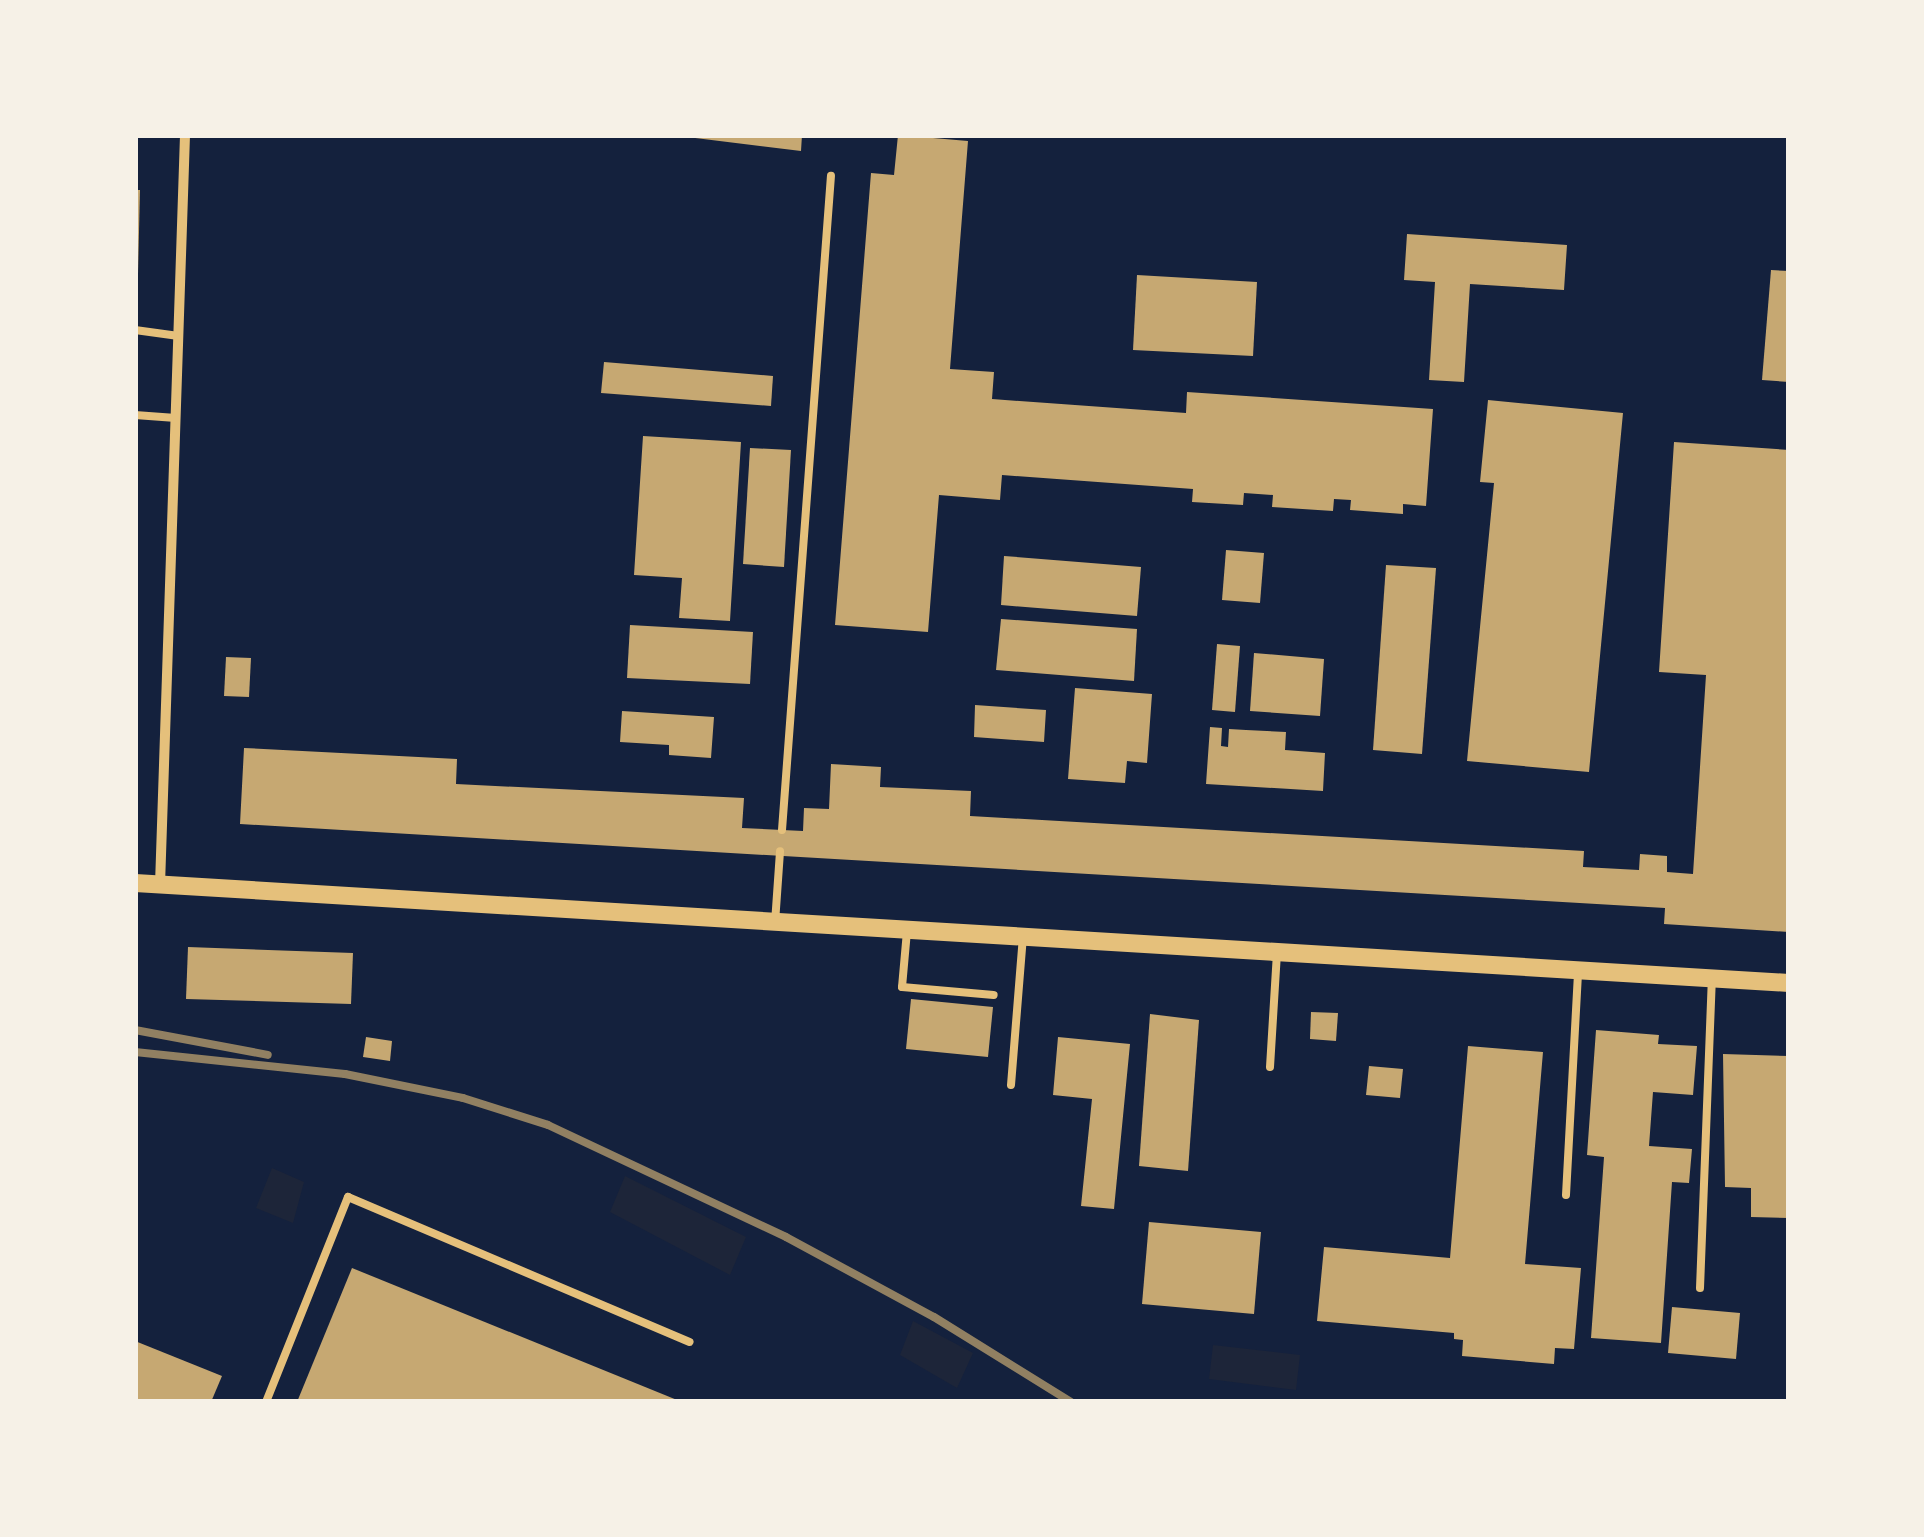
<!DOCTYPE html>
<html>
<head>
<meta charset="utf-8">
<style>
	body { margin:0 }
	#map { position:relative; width:1924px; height:1537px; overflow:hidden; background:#14213d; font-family:Inter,sans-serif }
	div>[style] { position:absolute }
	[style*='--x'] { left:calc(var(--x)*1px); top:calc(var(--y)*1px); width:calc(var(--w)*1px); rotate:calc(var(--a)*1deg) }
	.green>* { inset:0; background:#1d2539 }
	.building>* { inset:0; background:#c6a872 }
	.service>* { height:8px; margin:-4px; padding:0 4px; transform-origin:4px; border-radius:4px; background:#e5c07b }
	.minor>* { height:10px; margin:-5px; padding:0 5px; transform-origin:5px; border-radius:5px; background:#e5c07b }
	.tertiary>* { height:18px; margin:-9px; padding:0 9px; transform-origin:9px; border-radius:9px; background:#e5c07b }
	.rail>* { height:8px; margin:-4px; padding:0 4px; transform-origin:4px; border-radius:4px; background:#918062 }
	span { translate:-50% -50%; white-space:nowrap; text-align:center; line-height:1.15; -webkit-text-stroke:9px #f6f1e7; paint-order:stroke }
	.frame { position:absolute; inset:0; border:138px solid #f6f1e7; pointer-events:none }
</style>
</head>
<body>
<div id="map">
	<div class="green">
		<div style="clip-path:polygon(272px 1168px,304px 1182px,293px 1223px,256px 1208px)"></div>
		<div style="clip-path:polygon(625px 1176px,746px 1237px,730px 1275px,610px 1212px)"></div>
		<div style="clip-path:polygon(913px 1321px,973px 1353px,957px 1388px,900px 1355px)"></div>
		<div style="clip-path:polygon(1213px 1345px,1300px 1355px,1296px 1390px,1209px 1379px)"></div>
	</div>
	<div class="building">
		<div style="clip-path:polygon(671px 135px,802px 135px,801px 151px)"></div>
		<div style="clip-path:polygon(898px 135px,968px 141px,950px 369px,994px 372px,992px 399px,1186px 413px,1187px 392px,1433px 409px,1426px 506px,1403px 504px,1403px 514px,1350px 510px,1351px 500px,1334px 499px,1333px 511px,1272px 507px,1273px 495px,1244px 493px,1243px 505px,1192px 502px,1193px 489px,1002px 475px,1000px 500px,939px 495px,928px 632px,835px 625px,871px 173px,894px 175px)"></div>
		<div style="clip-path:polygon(135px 190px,140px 190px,138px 274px,135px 274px)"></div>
		<div style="clip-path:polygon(1407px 234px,1567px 245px,1564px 290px,1470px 284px,1464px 382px,1429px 380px,1435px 282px,1404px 280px)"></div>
		<div style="clip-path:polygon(1771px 270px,1789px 271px,1789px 382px,1762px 380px)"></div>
		<div style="clip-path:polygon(1137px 275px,1257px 282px,1253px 356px,1133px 350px)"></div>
		<div style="clip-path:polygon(604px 362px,773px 376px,771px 406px,601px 393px)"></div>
		<div style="clip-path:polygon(1488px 400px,1623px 413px,1589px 772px,1467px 761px,1494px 483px,1480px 482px)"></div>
		<div style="clip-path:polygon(643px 436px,741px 442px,730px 621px,679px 618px,682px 578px,634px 575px)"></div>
		<div style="clip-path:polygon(1674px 442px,1789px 450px,1789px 932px,1664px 924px,1665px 908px,240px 824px,244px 748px,457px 759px,456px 784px,744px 798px,742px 828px,803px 831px,804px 808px,829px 809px,831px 764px,881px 767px,880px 787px,971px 791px,970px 816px,1584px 851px,1583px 867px,1639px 870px,1640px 854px,1667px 856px,1667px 872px,1693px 874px,1706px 675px,1659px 672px)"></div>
		<div style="clip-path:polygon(750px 448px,791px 450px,784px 567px,743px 564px)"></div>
		<div style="clip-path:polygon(1226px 550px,1264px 553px,1260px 603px,1222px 600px)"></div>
		<div style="clip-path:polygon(1004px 556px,1141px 567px,1137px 616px,1001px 605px)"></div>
		<div style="clip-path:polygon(1386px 565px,1436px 568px,1422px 754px,1373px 750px)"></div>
		<div style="clip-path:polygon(1001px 619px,1137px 629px,1134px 681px,996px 670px)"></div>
		<div style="clip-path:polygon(630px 625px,753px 632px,750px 684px,627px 678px)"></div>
		<div style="clip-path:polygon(1217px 644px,1240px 646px,1235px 712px,1212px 710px)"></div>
		<div style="clip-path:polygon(1254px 653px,1324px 659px,1320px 716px,1250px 711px)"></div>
		<div style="clip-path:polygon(226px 657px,251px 658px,249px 697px,224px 696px)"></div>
		<div style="clip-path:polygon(1075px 688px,1152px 694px,1147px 763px,1127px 761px,1125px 783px,1068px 779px)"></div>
		<div style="clip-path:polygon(975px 705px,1046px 710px,1044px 742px,974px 737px)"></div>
		<div style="clip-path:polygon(622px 711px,714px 717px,711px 758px,669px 755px,669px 745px,620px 742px)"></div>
		<div style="clip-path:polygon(1210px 727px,1222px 728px,1221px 746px,1228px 747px,1229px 729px,1246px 730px,1286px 732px,1285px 750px,1325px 753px,1323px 791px,1206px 784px)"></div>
		<div style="clip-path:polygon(188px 947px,353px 953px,351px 1004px,186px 999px)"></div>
		<div style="clip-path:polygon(911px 999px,993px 1007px,988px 1057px,906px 1049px)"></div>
		<div style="clip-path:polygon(1311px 1012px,1338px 1013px,1336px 1041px,1310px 1039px)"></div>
		<div style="clip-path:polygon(1150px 1014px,1199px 1020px,1188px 1171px,1139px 1166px)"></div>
		<div style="clip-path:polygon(1596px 1030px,1659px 1035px,1658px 1044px,1697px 1046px,1693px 1095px,1653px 1092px,1649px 1146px,1692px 1149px,1689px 1183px,1672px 1182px,1661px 1343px,1591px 1338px,1604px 1157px,1587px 1155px)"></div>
		<div style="clip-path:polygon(366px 1037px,392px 1041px,390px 1061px,363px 1057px)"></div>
		<div style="clip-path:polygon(1058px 1037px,1130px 1044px,1114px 1209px,1081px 1206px,1092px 1099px,1053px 1095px)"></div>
		<div style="clip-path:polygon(1468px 1046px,1543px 1052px,1525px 1264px,1581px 1268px,1574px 1349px,1555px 1348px,1554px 1364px,1462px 1356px,1463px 1340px,1454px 1339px,1454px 1333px,1317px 1321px,1324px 1247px,1450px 1258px)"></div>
		<div style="clip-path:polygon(1723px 1054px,1789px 1056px,1789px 1218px,1751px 1217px,1751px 1188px,1725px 1187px)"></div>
		<div style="clip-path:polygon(1369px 1066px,1403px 1069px,1400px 1098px,1366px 1095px)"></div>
		<div style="clip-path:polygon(1149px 1222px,1261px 1232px,1254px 1314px,1142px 1304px)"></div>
		<div style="clip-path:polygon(352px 1268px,682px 1402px,297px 1402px)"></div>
		<div style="clip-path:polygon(1672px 1307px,1740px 1313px,1736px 1359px,1668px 1353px)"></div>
		<div style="clip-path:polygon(135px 1341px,222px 1376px,211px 1402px,135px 1402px)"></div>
	</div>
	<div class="service">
		<div style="--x:135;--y:330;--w:44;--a:7.8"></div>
		<div style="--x:135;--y:415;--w:41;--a:4.2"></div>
		<div style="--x:782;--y:830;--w:656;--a:-85.72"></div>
		<div style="--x:775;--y:923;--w:72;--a:-86"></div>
		<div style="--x:907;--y:931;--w:56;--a:95.1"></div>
		<div style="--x:902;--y:987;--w:92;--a:5"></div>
		<div style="--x:1270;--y:1067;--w:114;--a:-86.5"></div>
		<div style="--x:1011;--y:1085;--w:148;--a:-85.4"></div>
		<div style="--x:1566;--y:1195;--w:224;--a:-86.9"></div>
		<div style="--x:1700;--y:1288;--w:309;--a:-87.8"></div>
		<div style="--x:266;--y:1402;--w:221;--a:-68.2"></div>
		<div style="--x:348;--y:1197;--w:371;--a:23"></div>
	</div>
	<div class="minor">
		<div style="--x:160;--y:885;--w:750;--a:-88.09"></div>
	</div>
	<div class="tertiary">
		<div style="--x:135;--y:883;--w:1657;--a:3.46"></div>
	</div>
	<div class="rail">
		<div style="--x:135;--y:1030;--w:135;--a:10.6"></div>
		<div style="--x:135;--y:1052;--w:211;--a:6"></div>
		<div style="--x:345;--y:1074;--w:120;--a:11.5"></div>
		<div style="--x:463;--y:1098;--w:89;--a:17.6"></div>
		<div style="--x:548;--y:1125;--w:263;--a:25.2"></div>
		<div style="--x:786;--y:1237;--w:168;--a:28.4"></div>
		<div style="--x:934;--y:1317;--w:161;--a:31.8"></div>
	</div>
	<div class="frame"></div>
</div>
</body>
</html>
